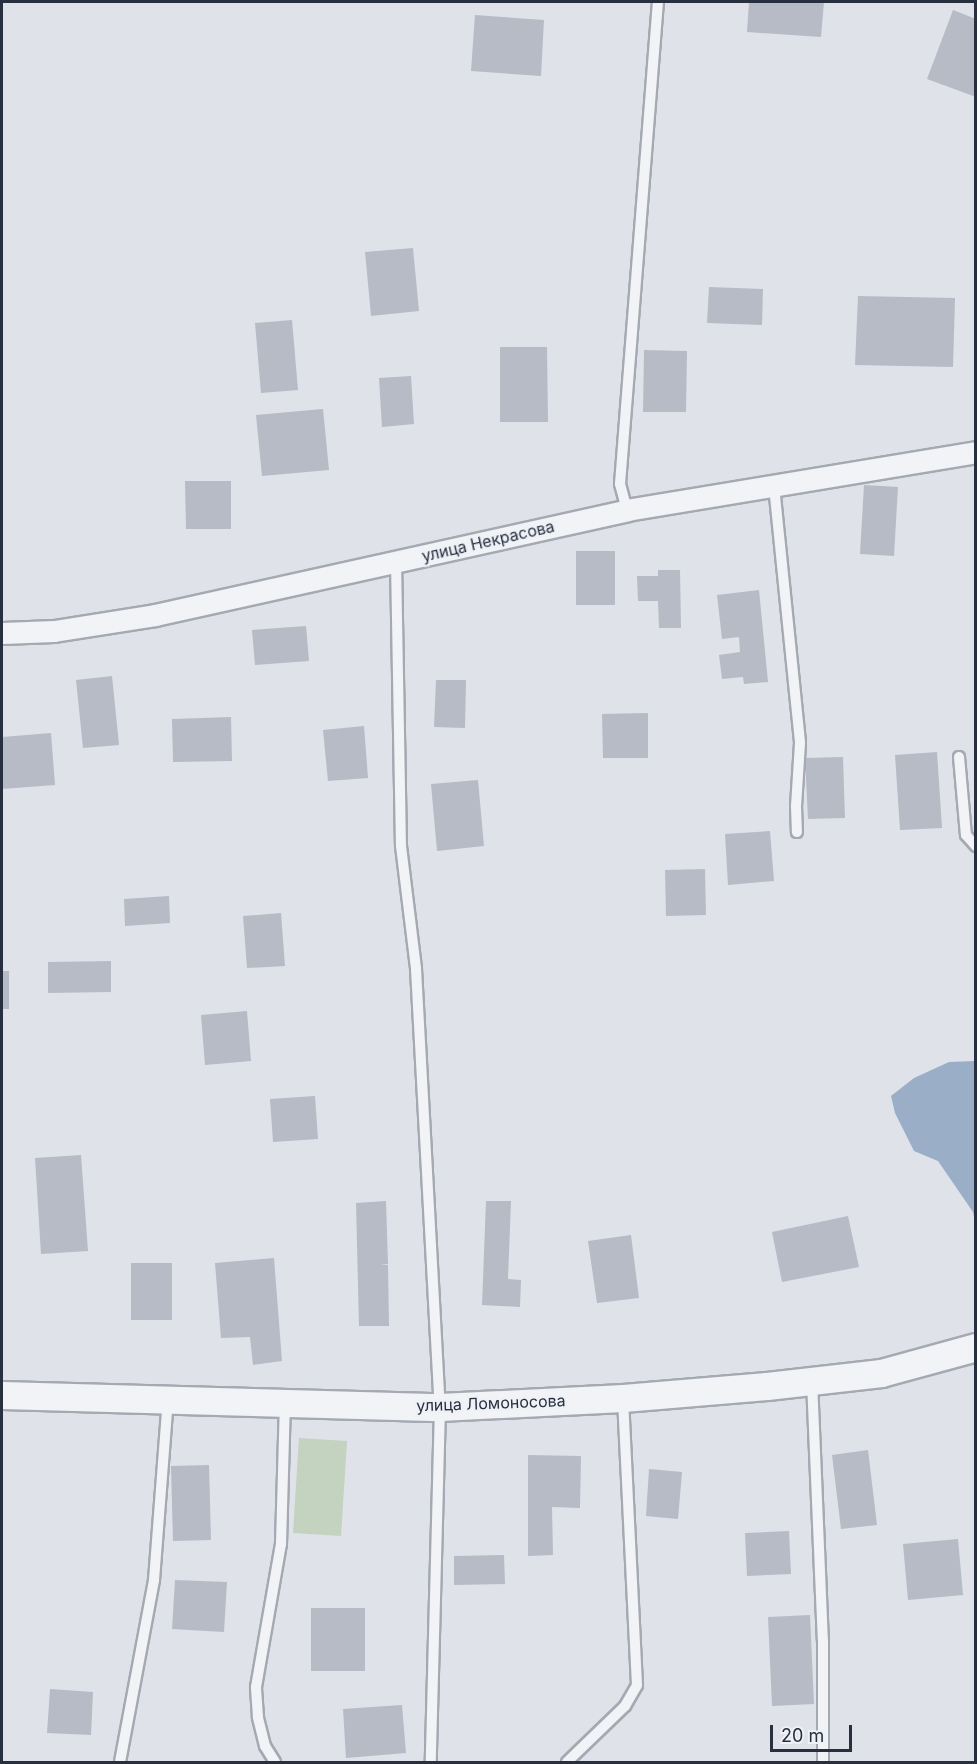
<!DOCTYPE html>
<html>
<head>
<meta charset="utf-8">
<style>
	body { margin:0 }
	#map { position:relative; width:977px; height:1764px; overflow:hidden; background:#dfe2e8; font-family:Inter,sans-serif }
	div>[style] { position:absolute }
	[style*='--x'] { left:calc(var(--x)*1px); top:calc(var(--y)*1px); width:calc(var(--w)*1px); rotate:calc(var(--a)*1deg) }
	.green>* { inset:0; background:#c4d2c0 }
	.water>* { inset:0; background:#9aaec8 }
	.building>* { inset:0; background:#b6bbc5 }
	.roads { filter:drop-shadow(2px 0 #a4a9b2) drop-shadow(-2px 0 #a4a9b2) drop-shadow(0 2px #a4a9b2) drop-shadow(0 -2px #a4a9b2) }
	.service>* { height:10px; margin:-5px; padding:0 5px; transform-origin:5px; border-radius:5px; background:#f1f3f6 }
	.minor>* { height:21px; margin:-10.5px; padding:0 10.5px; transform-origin:10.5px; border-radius:10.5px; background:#f1f3f6 }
	.tertiary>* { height:27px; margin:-13.5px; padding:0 13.5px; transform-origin:13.5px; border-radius:13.5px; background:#f1f3f6 }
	span { translate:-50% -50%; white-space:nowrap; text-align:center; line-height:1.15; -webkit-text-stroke:4.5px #eef1f6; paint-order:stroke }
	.street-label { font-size:16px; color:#282f3f }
	.frame { position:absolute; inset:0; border:3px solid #282f3f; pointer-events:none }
	.scale { position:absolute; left:770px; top:1725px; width:82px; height:27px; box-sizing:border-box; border:3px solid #282f3f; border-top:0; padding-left:8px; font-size:18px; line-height:21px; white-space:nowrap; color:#282f3f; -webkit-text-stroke:4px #eef1f6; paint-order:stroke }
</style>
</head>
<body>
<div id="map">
	<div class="green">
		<div style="clip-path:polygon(299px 1438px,347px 1441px,341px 1536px,293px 1533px)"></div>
	</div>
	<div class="water">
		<div style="clip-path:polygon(975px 1061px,976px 1061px,975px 1221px,973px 1212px,938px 1161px,914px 1151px,895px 1113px,891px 1096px,914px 1078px,949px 1062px)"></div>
	</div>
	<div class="building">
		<div style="clip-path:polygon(749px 2px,824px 2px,821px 37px,747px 32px)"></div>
		<div style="clip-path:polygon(953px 10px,976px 19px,976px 97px,927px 79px)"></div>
		<div style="clip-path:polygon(475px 15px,544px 20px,541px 76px,471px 71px)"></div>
		<div style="clip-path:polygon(413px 248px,419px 311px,371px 316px,365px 252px)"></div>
		<div style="clip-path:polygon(709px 287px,763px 289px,762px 325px,707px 323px)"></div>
		<div style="clip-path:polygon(858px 296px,955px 298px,953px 367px,855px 365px)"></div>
		<div style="clip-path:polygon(292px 320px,298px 390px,261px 393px,255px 323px)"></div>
		<div style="clip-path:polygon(500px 347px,547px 347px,548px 422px,500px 422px)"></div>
		<div style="clip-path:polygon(644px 350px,687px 351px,686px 412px,643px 412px)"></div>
		<div style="clip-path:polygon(411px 376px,414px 424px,382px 427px,379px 378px)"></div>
		<div style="clip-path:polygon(323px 409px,329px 470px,262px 476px,256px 415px)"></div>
		<div style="clip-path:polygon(185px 481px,231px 481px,231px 529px,186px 529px)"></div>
		<div style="clip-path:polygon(864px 485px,898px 487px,894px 556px,860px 554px)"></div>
		<div style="clip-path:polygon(576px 551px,615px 551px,615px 605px,576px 605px)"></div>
		<div style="clip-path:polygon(658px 570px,680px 570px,681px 628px,659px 628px,658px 601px,638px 601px,637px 576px,658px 576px)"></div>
		<div style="clip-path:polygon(759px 590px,768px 682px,744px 684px,743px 677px,722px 679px,719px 655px,740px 652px,739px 637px,722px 639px,717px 595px)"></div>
		<div style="clip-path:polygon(306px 626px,309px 661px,255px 665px,252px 630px)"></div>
		<div style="clip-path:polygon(112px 676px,119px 745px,83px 748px,76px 680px)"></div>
		<div style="clip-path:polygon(436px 680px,466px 680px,465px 728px,434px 727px)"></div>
		<div style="clip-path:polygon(648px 713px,648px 758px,603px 758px,602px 714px)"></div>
		<div style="clip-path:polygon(231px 717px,232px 761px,173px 762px,172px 719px)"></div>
		<div style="clip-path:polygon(364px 726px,368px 778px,328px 781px,323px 730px)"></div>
		<div style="clip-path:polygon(51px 733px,55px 785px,2px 789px,2px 737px)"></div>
		<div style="clip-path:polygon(937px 752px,942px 828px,900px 830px,895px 755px)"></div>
		<div style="clip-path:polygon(843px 757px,845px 818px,808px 819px,805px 758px)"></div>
		<div style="clip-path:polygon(478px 780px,484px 846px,437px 851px,431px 784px)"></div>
		<div style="clip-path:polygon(770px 831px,774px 881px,728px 885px,725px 834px)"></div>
		<div style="clip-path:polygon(705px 869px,706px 915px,666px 916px,665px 870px)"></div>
		<div style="clip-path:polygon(169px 896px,170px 923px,125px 926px,124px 899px)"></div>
		<div style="clip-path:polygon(281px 913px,285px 966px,247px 968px,243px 916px)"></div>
		<div style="clip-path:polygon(111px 961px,111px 992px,48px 993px,48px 962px)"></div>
		<div style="clip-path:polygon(2px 971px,9px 971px,9px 1009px,2px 1009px)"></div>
		<div style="clip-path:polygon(247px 1011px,251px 1061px,205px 1065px,201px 1015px)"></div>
		<div style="clip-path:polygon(315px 1096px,318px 1139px,273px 1142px,270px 1099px)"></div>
		<div style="clip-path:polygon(81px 1155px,88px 1251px,41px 1254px,35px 1158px)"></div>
		<div style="clip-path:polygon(386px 1201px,388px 1264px,380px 1264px,388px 1265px,389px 1326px,359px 1326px,356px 1203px)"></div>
		<div style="clip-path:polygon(486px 1201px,511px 1201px,508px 1279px,521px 1280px,520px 1307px,482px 1305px)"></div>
		<div style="clip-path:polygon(848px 1216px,859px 1267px,782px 1282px,772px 1232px)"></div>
		<div style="clip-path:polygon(631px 1235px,639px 1298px,597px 1303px,588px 1241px)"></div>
		<div style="clip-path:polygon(274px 1258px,282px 1361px,253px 1365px,250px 1337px,221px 1338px,215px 1263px)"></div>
		<div style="clip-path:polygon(131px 1263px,172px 1263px,172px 1320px,131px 1320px)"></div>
		<div style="clip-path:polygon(868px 1450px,877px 1525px,841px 1529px,832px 1455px)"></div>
		<div style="clip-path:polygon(528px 1455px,581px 1456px,580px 1508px,552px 1507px,553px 1555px,528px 1556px)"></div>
		<div style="clip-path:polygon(209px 1465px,211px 1540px,173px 1541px,171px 1466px)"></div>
		<div style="clip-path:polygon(649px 1469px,682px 1472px,678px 1519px,646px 1516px)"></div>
		<div style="clip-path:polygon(789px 1531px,791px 1574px,747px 1576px,745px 1533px)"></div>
		<div style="clip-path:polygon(958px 1539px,963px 1595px,908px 1600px,903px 1544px)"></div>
		<div style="clip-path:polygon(504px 1555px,505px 1584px,454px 1585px,454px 1556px)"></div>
		<div style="clip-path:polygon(175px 1580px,227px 1582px,224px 1632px,172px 1629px)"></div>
		<div style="clip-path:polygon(311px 1608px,365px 1608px,365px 1671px,311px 1671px)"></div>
		<div style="clip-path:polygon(810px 1615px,814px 1704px,772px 1706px,768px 1617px)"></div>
		<div style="clip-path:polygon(50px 1689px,93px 1692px,91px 1735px,47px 1733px)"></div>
		<div style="clip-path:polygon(402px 1705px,406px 1753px,346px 1758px,343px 1709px)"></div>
	</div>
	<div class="roads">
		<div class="service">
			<div style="--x:774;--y:486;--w:258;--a:84.2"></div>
			<div style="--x:800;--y:743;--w:63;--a:93.6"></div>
			<div style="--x:796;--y:806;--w:26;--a:88"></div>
			<div style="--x:627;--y:510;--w:27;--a:-105"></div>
			<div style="--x:620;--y:484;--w:483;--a:-85.5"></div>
			<div style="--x:396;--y:561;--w:285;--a:89"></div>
			<div style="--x:401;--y:846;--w:124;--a:83"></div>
			<div style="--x:416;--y:969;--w:439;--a:86.9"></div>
			<div style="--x:440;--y:1407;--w:355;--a:91.5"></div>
			<div style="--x:959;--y:757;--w:78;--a:84.9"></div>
			<div style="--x:966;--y:835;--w:15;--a:48"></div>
			<div style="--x:812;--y:1381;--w:260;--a:87.6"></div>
			<div style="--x:823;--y:1641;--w:121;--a:90"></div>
			<div style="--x:120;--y:1762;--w:185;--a:-79.4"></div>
			<div style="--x:154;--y:1580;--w:181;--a:-85.6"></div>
			<div style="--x:275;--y:1762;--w:19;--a:-122"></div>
			<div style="--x:265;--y:1746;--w:30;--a:-104"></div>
			<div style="--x:258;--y:1717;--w:30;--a:-94"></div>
			<div style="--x:256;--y:1687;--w:145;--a:-80.1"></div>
			<div style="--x:281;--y:1544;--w:140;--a:-88.4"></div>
			<div style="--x:567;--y:1762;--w:81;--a:-44"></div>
			<div style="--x:625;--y:1706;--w:24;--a:-60"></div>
			<div style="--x:637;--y:1685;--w:287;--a:-92.8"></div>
		</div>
		<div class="minor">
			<div style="--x:2;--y:633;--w:52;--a:-2.2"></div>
			<div style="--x:54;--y:631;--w:102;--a:-9"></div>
			<div style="--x:155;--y:615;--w:484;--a:-12.5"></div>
			<div style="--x:627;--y:510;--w:354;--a:-9.4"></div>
		</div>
		<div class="tertiary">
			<div style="--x:2;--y:1395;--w:438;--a:1.6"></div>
			<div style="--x:440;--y:1407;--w:183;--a:-2.8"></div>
			<div style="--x:623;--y:1398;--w:144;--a:-4.8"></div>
			<div style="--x:767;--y:1386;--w:115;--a:-6.5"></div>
			<div style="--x:881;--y:1373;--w:98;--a:-15.3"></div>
		</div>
	</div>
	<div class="street-label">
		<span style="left:488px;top:541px;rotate:-13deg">улица Некрасова</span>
		<span style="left:491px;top:1403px;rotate:-2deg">улица Ломоносова</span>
	</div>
	<div class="frame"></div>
	<div class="scale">20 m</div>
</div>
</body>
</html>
